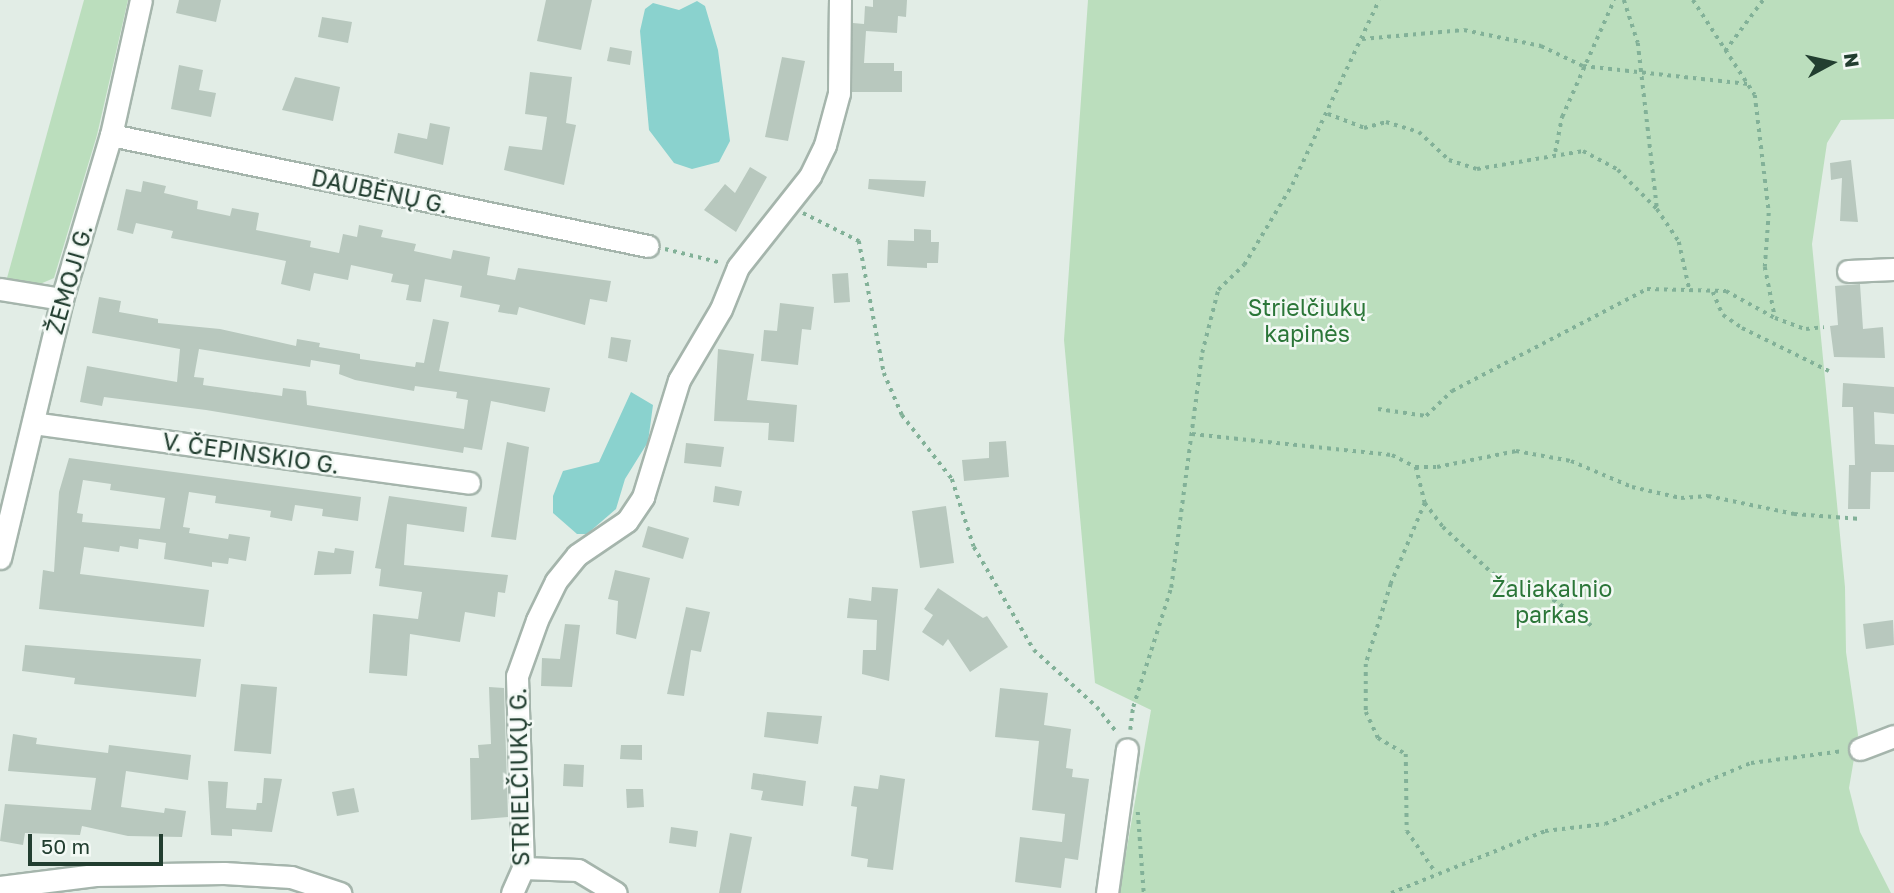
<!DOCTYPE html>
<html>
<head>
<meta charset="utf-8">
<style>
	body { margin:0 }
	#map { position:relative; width:1894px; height:893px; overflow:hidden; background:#e2ede6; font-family:"Golos Text",sans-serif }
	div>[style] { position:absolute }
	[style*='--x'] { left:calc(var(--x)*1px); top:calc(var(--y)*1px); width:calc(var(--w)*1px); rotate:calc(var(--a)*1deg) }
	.green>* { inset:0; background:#bbdebd }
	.water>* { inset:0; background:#8ad2ce }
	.building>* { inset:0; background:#b8c8be }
	.path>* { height:3.5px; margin-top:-1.75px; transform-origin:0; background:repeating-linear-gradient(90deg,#82b198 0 3.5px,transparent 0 8.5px) }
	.roads { filter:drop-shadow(2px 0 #a5b5ac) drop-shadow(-2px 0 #a5b5ac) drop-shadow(0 2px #a5b5ac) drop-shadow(0 -2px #a5b5ac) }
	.minor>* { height:21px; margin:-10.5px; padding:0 10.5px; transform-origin:10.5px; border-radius:10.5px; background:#fff }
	span { translate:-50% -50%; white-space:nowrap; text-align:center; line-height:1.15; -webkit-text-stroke:5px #f3f9f5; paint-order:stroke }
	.street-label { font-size:23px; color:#223e30 }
	.park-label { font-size:23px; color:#2b7638 }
	.north { position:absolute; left:1796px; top:28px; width:70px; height:70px; -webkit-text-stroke:5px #f3f9f5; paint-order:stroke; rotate:82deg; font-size:19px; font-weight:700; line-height:28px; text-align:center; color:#223e30 }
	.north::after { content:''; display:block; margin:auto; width:24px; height:32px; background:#223e30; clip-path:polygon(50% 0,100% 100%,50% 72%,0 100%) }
	.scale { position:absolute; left:28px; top:834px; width:135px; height:32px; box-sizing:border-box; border:4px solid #223e30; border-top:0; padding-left:9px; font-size:21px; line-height:24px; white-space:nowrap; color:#223e30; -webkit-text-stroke:5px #f3f9f5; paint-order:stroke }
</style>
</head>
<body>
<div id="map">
	<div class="green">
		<div style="clip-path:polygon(84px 0,128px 0,97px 135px,54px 278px,40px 284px,7px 278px)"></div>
		<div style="clip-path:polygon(1088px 0,1894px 0,1894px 119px,1841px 120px,1827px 143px,1812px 244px,1845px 587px,1846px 652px,1858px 735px,1849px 788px,1860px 832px,1891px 893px,1119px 893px,1151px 710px,1095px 683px,1064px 340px)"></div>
	</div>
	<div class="water">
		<div style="clip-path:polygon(697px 1px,705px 6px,718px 50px,730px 141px,719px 162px,692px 169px,674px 163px,649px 130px,640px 31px,645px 9px,653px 3px,679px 10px)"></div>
		<div style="clip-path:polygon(631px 392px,653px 405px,648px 442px,625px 479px,616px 509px,587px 534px,577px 534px,553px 513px,553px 496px,563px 471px,599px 462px)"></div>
	</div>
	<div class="building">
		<div style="clip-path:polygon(179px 0,221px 0,216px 22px,176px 13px)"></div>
		<div style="clip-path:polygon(546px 0,592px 0,581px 50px,537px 41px)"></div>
		<div style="clip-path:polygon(873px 0,907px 0,906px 17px,898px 16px,897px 33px,866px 31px,864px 63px,894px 63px,894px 71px,902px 71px,902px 92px,852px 92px,853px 23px,864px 24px,865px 6px,873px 7px)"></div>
		<div style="clip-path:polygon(322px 17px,352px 22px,348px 43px,318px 37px)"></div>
		<div style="clip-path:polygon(610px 47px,632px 51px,630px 65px,607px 61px)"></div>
		<div style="clip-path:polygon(782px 57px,805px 61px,788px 141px,765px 137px)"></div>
		<div style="clip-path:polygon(179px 65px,203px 70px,199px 90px,216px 93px,211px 117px,171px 109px)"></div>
		<div style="clip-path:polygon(530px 72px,572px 77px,566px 123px,576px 125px,564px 185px,504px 170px,509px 146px,542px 150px,547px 117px,525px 114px)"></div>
		<div style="clip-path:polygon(295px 77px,340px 87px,333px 121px,282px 110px)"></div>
		<div style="clip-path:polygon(430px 123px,450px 127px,443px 165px,394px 153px,398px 133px,427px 139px)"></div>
		<div style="clip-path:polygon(1851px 160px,1858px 222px,1840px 221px,1842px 178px,1831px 180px,1830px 163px)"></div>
		<div style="clip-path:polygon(750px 167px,767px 177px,736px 232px,704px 210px,725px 184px,735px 193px)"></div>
		<div style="clip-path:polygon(869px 179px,926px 181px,924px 197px,868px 189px)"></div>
		<div style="clip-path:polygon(143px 181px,166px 186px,164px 193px,198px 201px,197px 209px,230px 216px,232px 208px,259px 213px,256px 230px,311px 241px,310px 247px,339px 253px,343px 234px,357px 237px,359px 225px,383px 230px,381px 237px,416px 244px,414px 251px,451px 259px,453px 250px,490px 257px,487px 275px,515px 280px,518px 268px,611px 281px,607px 302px,590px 299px,585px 325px,519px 307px,517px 315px,498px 312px,500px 305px,460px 297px,462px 286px,425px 279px,421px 302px,406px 300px,409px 285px,391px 282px,393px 274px,351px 265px,348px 280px,314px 273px,310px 291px,281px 284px,286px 261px,171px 238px,173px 231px,136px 223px,133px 234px,117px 230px,126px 189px,141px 192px)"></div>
		<div style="clip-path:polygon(914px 229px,931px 230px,931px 242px,939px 242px,938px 263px,927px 263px,927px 268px,887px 266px,888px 240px,914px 241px)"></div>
		<div style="clip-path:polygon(848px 273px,850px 302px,834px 303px,832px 274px)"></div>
		<div style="clip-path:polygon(1860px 284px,1863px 329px,1883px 327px,1885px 358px,1834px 357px,1830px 326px,1838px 325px,1835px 286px)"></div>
		<div style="clip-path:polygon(evenodd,99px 297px,121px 301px,119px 312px,158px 319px,158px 323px,220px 329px,296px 346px,297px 339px,320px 343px,319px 347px,360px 354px,360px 359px,415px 367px,416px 362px,424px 363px,433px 319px,449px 322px,439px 371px,550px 388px,545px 412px,491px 401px,482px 450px,464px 447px,463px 453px,206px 410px,104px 397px,102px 406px,80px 402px,87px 366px,177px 382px,180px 349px,92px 333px,99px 297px,199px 349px,310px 367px,311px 360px,340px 365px,339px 374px,355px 380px,414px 391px,415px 386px,457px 392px,456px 398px,468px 400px,464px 429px,307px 405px,306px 391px,283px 388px,282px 396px,203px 385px,204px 378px,194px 377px,199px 349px)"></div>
		<div style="clip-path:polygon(780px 303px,814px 307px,811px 330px,802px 329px,798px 365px,761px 361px,764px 330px,777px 331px)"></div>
		<div style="clip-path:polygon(611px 337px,631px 340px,627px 362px,608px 358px)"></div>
		<div style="clip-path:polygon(718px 349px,754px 354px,747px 400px,797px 405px,794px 442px,768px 440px,769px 423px,714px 421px)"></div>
		<div style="clip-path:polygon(1843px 383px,1894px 387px,1894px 414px,1874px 412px,1875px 444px,1894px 445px,1894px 472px,1871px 472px,1870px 509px,1848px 509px,1849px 465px,1855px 465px,1853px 407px,1842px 407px)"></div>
		<div style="clip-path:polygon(1006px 441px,1009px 477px,964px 481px,962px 460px,989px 458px,989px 442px)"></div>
		<div style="clip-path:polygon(507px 442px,529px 447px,516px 540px,491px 537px)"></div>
		<div style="clip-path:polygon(686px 443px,724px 447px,721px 467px,684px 463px)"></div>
		<div style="clip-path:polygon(evenodd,69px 458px,361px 497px,358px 521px,322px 516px,323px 509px,295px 505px,292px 521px,270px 517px,271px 511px,215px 503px,216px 496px,189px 492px,183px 527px,190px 528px,189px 533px,228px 539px,229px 534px,250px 537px,246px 561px,229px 558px,228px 564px,212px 562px,212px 567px,164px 559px,166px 543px,139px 539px,138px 549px,120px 546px,119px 552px,84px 547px,80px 574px,209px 590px,204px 627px,39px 609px,43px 570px,54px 572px,59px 492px,69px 458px,83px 480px,111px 484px,110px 490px,165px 498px,160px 529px,82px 522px,83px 514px,77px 513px,83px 480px)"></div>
		<div style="clip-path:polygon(715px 486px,742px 491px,739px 506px,713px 502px)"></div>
		<div style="clip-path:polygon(389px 496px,467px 507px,464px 532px,407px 524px,404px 565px,508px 575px,505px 593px,498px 592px,495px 617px,465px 612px,460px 642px,410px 634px,407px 676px,369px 673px,373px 614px,418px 619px,422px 592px,379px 586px,381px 569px,375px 568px)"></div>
		<div style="clip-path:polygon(946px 506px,954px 563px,920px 568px,912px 511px)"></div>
		<div style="clip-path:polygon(648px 526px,689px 538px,683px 559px,642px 547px)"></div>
		<div style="clip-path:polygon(335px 548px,354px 551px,351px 574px,314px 575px,318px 551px,334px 553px)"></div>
		<div style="clip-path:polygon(615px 570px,650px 578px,636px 639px,616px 634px,618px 601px,608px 599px)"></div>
		<div style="clip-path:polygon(872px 587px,898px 589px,889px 681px,862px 674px,863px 650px,876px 650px,877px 620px,847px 618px,849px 598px,871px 601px)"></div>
		<div style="clip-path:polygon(938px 588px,983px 618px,987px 616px,1008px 647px,970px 672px,948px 639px,943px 646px,922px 632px,933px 615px,924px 609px)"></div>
		<div style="clip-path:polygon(686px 607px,710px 612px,701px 652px,691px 650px,684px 696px,667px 694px)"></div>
		<div style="clip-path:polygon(1893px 620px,1894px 645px,1866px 649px,1863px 624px)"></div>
		<div style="clip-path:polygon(565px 624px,580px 625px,572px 687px,541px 686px,542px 658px,560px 659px)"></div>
		<div style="clip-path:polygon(25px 645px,201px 659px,196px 697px,74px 684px,75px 678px,22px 671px)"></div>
		<div style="clip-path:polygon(241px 684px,277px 687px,271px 754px,234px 751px)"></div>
		<div style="clip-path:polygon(489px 687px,504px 688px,508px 817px,471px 820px,470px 758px,479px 758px,478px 745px,491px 744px)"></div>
		<div style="clip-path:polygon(1000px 688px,1048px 693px,1044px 725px,1071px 729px,1066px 768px,1073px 769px,1072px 777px,1089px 779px,1078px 860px,1065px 858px,1061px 888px,1015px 882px,1020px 837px,1062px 842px,1065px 814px,1032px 810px,1039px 741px,995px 737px)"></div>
		<div style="clip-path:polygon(767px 712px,822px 716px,818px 744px,764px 737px)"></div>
		<div style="clip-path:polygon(13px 734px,37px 738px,36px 744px,108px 753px,109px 745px,191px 755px,188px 780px,126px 771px,121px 807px,164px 813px,165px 808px,186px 811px,182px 837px,128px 836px,82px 826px,80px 835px,25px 833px,23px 845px,0 841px,5px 804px,91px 810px,96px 778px,8px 771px)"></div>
		<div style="clip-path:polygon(621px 745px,642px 745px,642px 760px,620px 759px)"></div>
		<div style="clip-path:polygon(564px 764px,584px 765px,583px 787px,563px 786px)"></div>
		<div style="clip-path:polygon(753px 773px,806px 781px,803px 806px,761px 800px,763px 791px,751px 789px)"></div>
		<div style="clip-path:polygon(880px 775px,905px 779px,893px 870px,867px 867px,868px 859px,851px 856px,857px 807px,851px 806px,854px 786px,878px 789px)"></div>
		<div style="clip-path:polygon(264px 778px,282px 779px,272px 832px,232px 829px,232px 836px,211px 835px,208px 781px,228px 782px,226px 808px,256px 810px,257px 803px,262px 803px)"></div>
		<div style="clip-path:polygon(354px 788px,359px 812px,337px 816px,332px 792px)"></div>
		<div style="clip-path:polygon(626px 789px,643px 789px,644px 807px,627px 808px)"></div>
		<div style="clip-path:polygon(671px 827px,698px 831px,696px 847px,669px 843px)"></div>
		<div style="clip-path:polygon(730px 833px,752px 837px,741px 893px,719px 893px)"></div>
	</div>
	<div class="path">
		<div style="--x:1624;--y:0;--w:45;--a:72"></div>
		<div style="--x:1638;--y:43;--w:165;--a:83.4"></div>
		<div style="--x:1693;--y:0;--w:113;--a:56.9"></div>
		<div style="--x:1755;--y:95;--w:119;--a:83.2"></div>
		<div style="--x:1769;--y:213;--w:54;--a:94.2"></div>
		<div style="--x:1765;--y:267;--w:51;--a:78.7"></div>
		<div style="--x:1362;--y:39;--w:102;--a:-5"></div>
		<div style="--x:1464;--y:30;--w:79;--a:11.7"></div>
		<div style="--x:1541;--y:46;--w:47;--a:25.5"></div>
		<div style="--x:1583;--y:66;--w:166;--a:6.2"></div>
		<div style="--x:1725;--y:51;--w:64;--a:-53.3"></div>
		<div style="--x:1328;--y:114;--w:39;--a:21"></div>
		<div style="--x:1364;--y:128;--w:23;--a:-15"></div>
		<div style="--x:1386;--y:122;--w:34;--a:17"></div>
		<div style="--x:1419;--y:132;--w:41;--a:43"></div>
		<div style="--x:1449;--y:160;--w:29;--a:18"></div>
		<div style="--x:1477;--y:169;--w:108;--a:-9.6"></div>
		<div style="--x:1583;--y:151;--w:40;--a:28"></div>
		<div style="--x:1618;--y:170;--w:55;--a:45"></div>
		<div style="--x:1657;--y:209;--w:40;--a:56"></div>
		<div style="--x:1679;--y:242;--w:51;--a:77.6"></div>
		<div style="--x:1555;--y:152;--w:36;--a:-79"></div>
		<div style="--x:1562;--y:117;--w:128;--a:-66"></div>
		<div style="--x:803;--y:213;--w:63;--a:26.6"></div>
		<div style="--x:859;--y:241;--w:134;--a:79.3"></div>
		<div style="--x:884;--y:373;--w:46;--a:66.8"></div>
		<div style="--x:902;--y:415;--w:81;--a:52"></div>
		<div style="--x:952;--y:479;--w:71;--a:72.1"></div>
		<div style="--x:974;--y:547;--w:119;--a:59.8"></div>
		<div style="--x:1034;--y:650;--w:85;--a:42.1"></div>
		<div style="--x:1097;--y:707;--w:33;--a:52"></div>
		<div style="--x:665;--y:249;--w:55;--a:13.8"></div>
		<div style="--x:1713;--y:292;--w:25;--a:67"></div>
		<div style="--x:1723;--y:315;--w:23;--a:34"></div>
		<div style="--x:1742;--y:328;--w:97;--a:26.3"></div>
		<div style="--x:1378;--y:409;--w:49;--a:8.3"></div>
		<div style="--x:1426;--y:416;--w:36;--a:-44"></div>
		<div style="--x:1452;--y:391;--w:220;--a:-27.6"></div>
		<div style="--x:1647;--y:289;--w:79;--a:1.5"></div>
		<div style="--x:1726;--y:291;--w:56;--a:28.9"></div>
		<div style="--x:1775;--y:318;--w:33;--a:20"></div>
		<div style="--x:1806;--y:329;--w:18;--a:-6"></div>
		<div style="--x:1192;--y:434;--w:201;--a:6"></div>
		<div style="--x:1392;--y:455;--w:27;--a:27"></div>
		<div style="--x:1416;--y:467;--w:21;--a:0"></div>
		<div style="--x:1437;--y:467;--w:81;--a:-11.4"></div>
		<div style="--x:1516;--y:451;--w:56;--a:10.3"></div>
		<div style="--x:1571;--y:461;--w:66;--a:23.1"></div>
		<div style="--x:1632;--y:487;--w:50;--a:12.7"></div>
		<div style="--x:1681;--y:498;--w:27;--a:-4"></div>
		<div style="--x:1708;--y:496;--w:88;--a:11.8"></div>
		<div style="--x:1794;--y:514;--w:67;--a:4.3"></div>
		<div style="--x:1416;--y:467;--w:37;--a:76"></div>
		<div style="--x:1425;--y:503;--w:30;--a:53"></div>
		<div style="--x:1443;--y:527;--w:67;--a:43.2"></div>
		<div style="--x:1492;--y:573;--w:24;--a:35"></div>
		<div style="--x:1512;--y:587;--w:35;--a:13"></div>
		<div style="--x:1546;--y:595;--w:55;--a:34"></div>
		<div style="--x:1425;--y:503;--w:88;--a:112.8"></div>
		<div style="--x:1391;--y:584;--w:84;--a:107.4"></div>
		<div style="--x:1366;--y:664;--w:48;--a:90"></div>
		<div style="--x:1366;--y:712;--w:29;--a:65"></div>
		<div style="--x:1378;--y:738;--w:32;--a:30"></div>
		<div style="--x:1406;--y:754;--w:77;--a:89.3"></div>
		<div style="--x:1407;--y:831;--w:51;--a:55.4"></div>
		<div style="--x:1130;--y:730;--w:23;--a:-83"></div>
		<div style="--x:1133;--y:707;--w:125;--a:-72.3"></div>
		<div style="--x:1171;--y:588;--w:237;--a:-82.5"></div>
		<div style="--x:1202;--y:353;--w:65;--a:-75.7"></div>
		<div style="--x:1218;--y:290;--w:36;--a:-44"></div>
		<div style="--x:1244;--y:265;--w:93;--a:-59"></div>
		<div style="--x:1292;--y:185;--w:204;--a:-64.8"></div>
		<div style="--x:1138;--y:812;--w:81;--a:85.8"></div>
		<div style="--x:1391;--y:893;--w:166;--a:-21.9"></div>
		<div style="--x:1545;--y:831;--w:60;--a:-6.7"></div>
		<div style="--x:1605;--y:824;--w:158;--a:-22.7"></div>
		<div style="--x:1751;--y:763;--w:93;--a:-7.4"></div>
	</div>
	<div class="roads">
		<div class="minor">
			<div style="--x:111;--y:135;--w:548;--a:11.68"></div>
			<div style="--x:1848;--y:271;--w:46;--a:-2.5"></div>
			<div style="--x:0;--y:289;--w:63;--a:9.2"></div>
			<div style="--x:33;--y:423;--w:440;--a:7.8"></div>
			<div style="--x:0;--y:558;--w:266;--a:-76.5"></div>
			<div style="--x:62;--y:299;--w:171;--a:-73.4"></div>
			<div style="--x:111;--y:135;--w:138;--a:-77.5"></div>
			<div style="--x:1860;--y:749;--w:36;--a:-21"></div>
			<div style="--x:523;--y:868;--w:55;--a:2.1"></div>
			<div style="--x:578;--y:870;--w:44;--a:31.2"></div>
			<div style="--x:0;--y:887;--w:96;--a:-7.2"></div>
			<div style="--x:95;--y:875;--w:129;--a:-0.9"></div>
			<div style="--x:224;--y:873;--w:67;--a:3.4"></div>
			<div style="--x:291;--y:877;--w:52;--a:18.1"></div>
			<div style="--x:512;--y:893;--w:27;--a:-66"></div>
			<div style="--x:523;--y:868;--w:192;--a:-91.8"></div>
			<div style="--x:517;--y:676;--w:59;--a:-70.3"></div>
			<div style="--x:537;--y:620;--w:43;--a:-64"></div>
			<div style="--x:556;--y:581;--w:33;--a:-51"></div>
			<div style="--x:577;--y:555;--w:60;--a:-34.2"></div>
			<div style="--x:627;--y:521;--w:29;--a:-56"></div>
			<div style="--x:643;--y:497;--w:122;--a:-72.9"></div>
			<div style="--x:679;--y:380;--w:82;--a:-59.4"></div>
			<div style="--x:721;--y:309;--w:45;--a:-68"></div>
			<div style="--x:738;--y:267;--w:116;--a:-51.6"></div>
			<div style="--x:810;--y:176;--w:34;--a:-64"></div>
			<div style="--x:825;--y:145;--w:54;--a:-74.9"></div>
			<div style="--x:839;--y:93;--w:93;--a:-89.4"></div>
			<div style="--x:1107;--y:893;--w:145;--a:-82.1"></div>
		</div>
	</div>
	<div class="street-label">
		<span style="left:380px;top:191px;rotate:12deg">DAUBĖNŲ G.</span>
		<span style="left:69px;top:279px;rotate:-74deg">ŽEMOJI G.</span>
		<span style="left:251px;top:453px;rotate:8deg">V. ČEPINSKIO G.</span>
		<span style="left:519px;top:777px;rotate:-91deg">STRIELČIUKŲ G.</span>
	</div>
	<div class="park-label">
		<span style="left:1307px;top:320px">Strielčiukų<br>kapinės</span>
		<span style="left:1552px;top:601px">Žaliakalnio<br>parkas</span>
	</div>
	<div class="north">N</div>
	<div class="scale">50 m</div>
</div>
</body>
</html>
